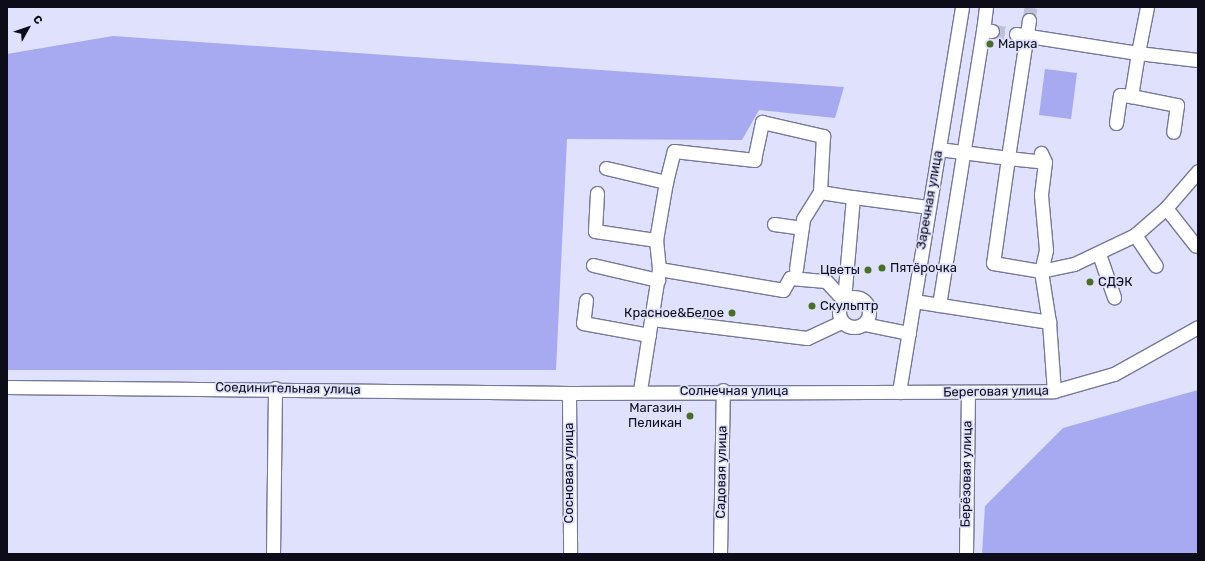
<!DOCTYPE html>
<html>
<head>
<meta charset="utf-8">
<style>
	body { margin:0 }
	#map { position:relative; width:1205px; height:561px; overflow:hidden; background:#dfe1fd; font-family:Rubik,sans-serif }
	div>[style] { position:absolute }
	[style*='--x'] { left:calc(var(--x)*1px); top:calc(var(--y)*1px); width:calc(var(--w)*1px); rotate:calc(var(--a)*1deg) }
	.green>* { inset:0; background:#a7a9f1 }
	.minor-tunnel>* { height:13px; margin-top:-6.5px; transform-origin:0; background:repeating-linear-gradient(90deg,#bfc1db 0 13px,transparent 0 19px) }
	.roads { filter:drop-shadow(1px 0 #777898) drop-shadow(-1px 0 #777898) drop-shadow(0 1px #777898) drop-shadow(0 -1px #777898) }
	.minor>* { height:13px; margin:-6.5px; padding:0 6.5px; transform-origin:6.5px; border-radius:6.5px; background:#fff }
	.minor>.ring { margin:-6.5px; padding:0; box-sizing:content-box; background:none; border:13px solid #fff; border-radius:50% }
	.dots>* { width:11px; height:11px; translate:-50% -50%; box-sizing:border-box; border:2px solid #dfe1fd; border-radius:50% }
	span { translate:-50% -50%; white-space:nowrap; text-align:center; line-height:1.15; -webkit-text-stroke:3.5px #dfe1fd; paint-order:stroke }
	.poi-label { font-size:13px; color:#0c0d18 }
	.left { translate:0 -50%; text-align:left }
	.right { translate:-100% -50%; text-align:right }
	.street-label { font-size:13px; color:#0c0d18 }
	.frame { position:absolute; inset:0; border:8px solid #0c0d18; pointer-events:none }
	.north { position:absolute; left:8px; top:8px; width:40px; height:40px; -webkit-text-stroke:3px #dfe1fd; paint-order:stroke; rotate:50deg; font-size:11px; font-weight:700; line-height:16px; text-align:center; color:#0c0d18 }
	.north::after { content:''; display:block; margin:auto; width:14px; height:18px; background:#0c0d18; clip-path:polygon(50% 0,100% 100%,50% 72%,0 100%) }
</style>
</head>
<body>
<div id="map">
	<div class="green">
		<div style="clip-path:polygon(113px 36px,844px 87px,835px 118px,759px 110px,742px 140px,567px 139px,556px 370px,7px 370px,7px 54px)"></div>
		<div style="clip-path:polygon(1045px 69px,1077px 73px,1071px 119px,1039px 115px)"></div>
		<div style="clip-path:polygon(1198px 390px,1198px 554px,982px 554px,985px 506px,1063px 428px)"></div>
	</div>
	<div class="minor-tunnel">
		<div style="--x:1029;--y:20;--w:13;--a:-81"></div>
		<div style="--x:992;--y:31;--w:24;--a:7"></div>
	</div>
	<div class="roads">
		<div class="minor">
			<div style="--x:986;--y:7;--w:23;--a:97"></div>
			<div style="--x:983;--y:30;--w:9;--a:6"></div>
			<div style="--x:1147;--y:7;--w:47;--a:101.1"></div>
			<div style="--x:1138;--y:53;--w:60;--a:6.7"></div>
			<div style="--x:1029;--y:20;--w:140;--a:98.7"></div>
			<div style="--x:1008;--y:158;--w:37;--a:6"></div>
			<div style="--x:1045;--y:162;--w:10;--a:-114"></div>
			<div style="--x:1016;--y:34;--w:123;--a:8.9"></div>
			<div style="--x:1138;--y:53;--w:44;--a:99.2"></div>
			<div style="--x:1116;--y:123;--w:28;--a:-82"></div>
			<div style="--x:1120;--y:95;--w:11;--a:5"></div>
			<div style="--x:1131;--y:96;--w:47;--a:11.1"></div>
			<div style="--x:1177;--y:105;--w:27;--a:98"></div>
			<div style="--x:939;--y:149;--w:70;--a:7.4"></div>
			<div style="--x:1008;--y:158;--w:106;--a:98.1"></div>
			<div style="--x:993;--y:263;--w:49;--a:9.5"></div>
			<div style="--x:1041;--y:271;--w:34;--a:-12"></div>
			<div style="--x:1074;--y:264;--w:68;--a:-25.4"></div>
			<div style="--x:1135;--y:235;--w:41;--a:-41.1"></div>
			<div style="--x:1166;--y:208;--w:49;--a:-49.1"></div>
			<div style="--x:1045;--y:162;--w:33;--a:97"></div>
			<div style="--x:1041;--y:195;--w:55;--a:84.8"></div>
			<div style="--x:1046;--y:250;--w:22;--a:103"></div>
			<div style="--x:1041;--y:271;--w:52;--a:81.1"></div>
			<div style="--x:1049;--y:322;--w:69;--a:85.9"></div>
			<div style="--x:606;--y:168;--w:62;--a:13.1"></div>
			<div style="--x:666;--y:182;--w:59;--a:99.8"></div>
			<div style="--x:656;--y:240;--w:29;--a:84"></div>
			<div style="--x:659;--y:269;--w:123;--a:98.9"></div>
			<div style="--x:666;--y:182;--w:32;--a:-76"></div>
			<div style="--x:674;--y:151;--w:81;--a:6.4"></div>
			<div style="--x:754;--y:160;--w:39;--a:-78"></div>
			<div style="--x:762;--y:122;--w:63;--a:12.9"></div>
			<div style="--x:823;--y:136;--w:56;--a:93.1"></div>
			<div style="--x:820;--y:192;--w:33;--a:9"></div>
			<div style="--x:597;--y:193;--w:38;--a:93"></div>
			<div style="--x:595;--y:231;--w:62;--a:8.4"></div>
			<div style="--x:1166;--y:208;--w:48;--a:51.7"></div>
			<div style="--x:774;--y:224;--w:28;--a:8"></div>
			<div style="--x:1135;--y:235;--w:37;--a:56"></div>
			<div style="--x:1099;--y:254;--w:46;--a:70.8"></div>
			<div style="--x:593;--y:265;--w:67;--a:13"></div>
			<div style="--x:659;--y:269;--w:126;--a:9.6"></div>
			<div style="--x:783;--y:290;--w:14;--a:-60"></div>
			<div style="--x:790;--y:278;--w:36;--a:5"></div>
			<div style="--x:826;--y:281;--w:26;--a:47"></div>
			<div style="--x:796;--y:269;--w:50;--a:-82"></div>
			<div style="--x:803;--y:219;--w:32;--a:-58"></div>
			<div class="ring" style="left:839px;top:297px;width:17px;height:17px"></div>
			<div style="--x:586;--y:300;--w:23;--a:97"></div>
			<div style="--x:583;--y:323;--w:67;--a:10.3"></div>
			<div style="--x:844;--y:300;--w:103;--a:-85"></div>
			<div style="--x:853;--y:197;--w:76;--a:7.6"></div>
			<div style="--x:914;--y:301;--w:137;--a:8.8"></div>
			<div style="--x:939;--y:305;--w:278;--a:-80.9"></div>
			<div style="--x:652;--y:319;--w:156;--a:7"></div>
			<div style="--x:807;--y:338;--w:38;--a:-25"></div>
			<div style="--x:864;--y:324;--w:46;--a:11.3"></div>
			<div style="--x:7;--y:387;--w:562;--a:0.61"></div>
			<div style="--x:569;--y:393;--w:485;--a:-0.2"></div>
			<div style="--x:1054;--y:391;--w:62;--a:-15.8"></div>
			<div style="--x:1114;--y:374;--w:96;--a:-29.2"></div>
			<div style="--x:899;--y:392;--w:390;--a:-80.7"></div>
			<div style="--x:569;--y:393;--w:161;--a:89.6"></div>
			<div style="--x:273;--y:554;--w:166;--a:-89.3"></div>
			<div style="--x:720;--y:554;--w:164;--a:-89"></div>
			<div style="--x:966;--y:554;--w:160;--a:-89.3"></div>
		</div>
	</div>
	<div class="dots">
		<div style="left:990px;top:44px;background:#496e27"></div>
		<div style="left:882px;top:268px;background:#496e27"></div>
		<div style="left:868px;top:270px;background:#496e27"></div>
		<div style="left:1090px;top:282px;background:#496e27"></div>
		<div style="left:812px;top:306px;background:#496e27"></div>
		<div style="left:732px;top:313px;background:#496e27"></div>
		<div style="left:690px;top:416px;background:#496e27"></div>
	</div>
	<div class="poi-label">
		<span class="left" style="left:998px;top:44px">Марка</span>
		<span class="left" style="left:890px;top:268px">Пятёрочка</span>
		<span class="right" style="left:860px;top:270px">Цветы</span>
		<span class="left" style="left:1098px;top:282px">СДЭК</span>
		<span class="left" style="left:820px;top:306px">Скульптр</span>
		<span class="right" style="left:724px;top:313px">Красное&amp;Белое</span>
		<span class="right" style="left:682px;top:416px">Магазин<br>Пеликан</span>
	</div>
	<div class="street-label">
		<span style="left:930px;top:200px;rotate:-80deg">Заречная улица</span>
		<span style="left:288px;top:389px;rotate:1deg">Соединительная улица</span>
		<span style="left:734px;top:391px">Солнечная улица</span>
		<span style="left:996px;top:392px;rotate:-1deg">Береговая улица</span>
		<span style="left:722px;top:472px;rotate:-89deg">Садовая улица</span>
		<span style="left:569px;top:473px;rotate:-90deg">Сосновая улица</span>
		<span style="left:967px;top:474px;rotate:-89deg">Берёзовая улица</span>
	</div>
	<div class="frame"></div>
	<div class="north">С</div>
</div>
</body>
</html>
